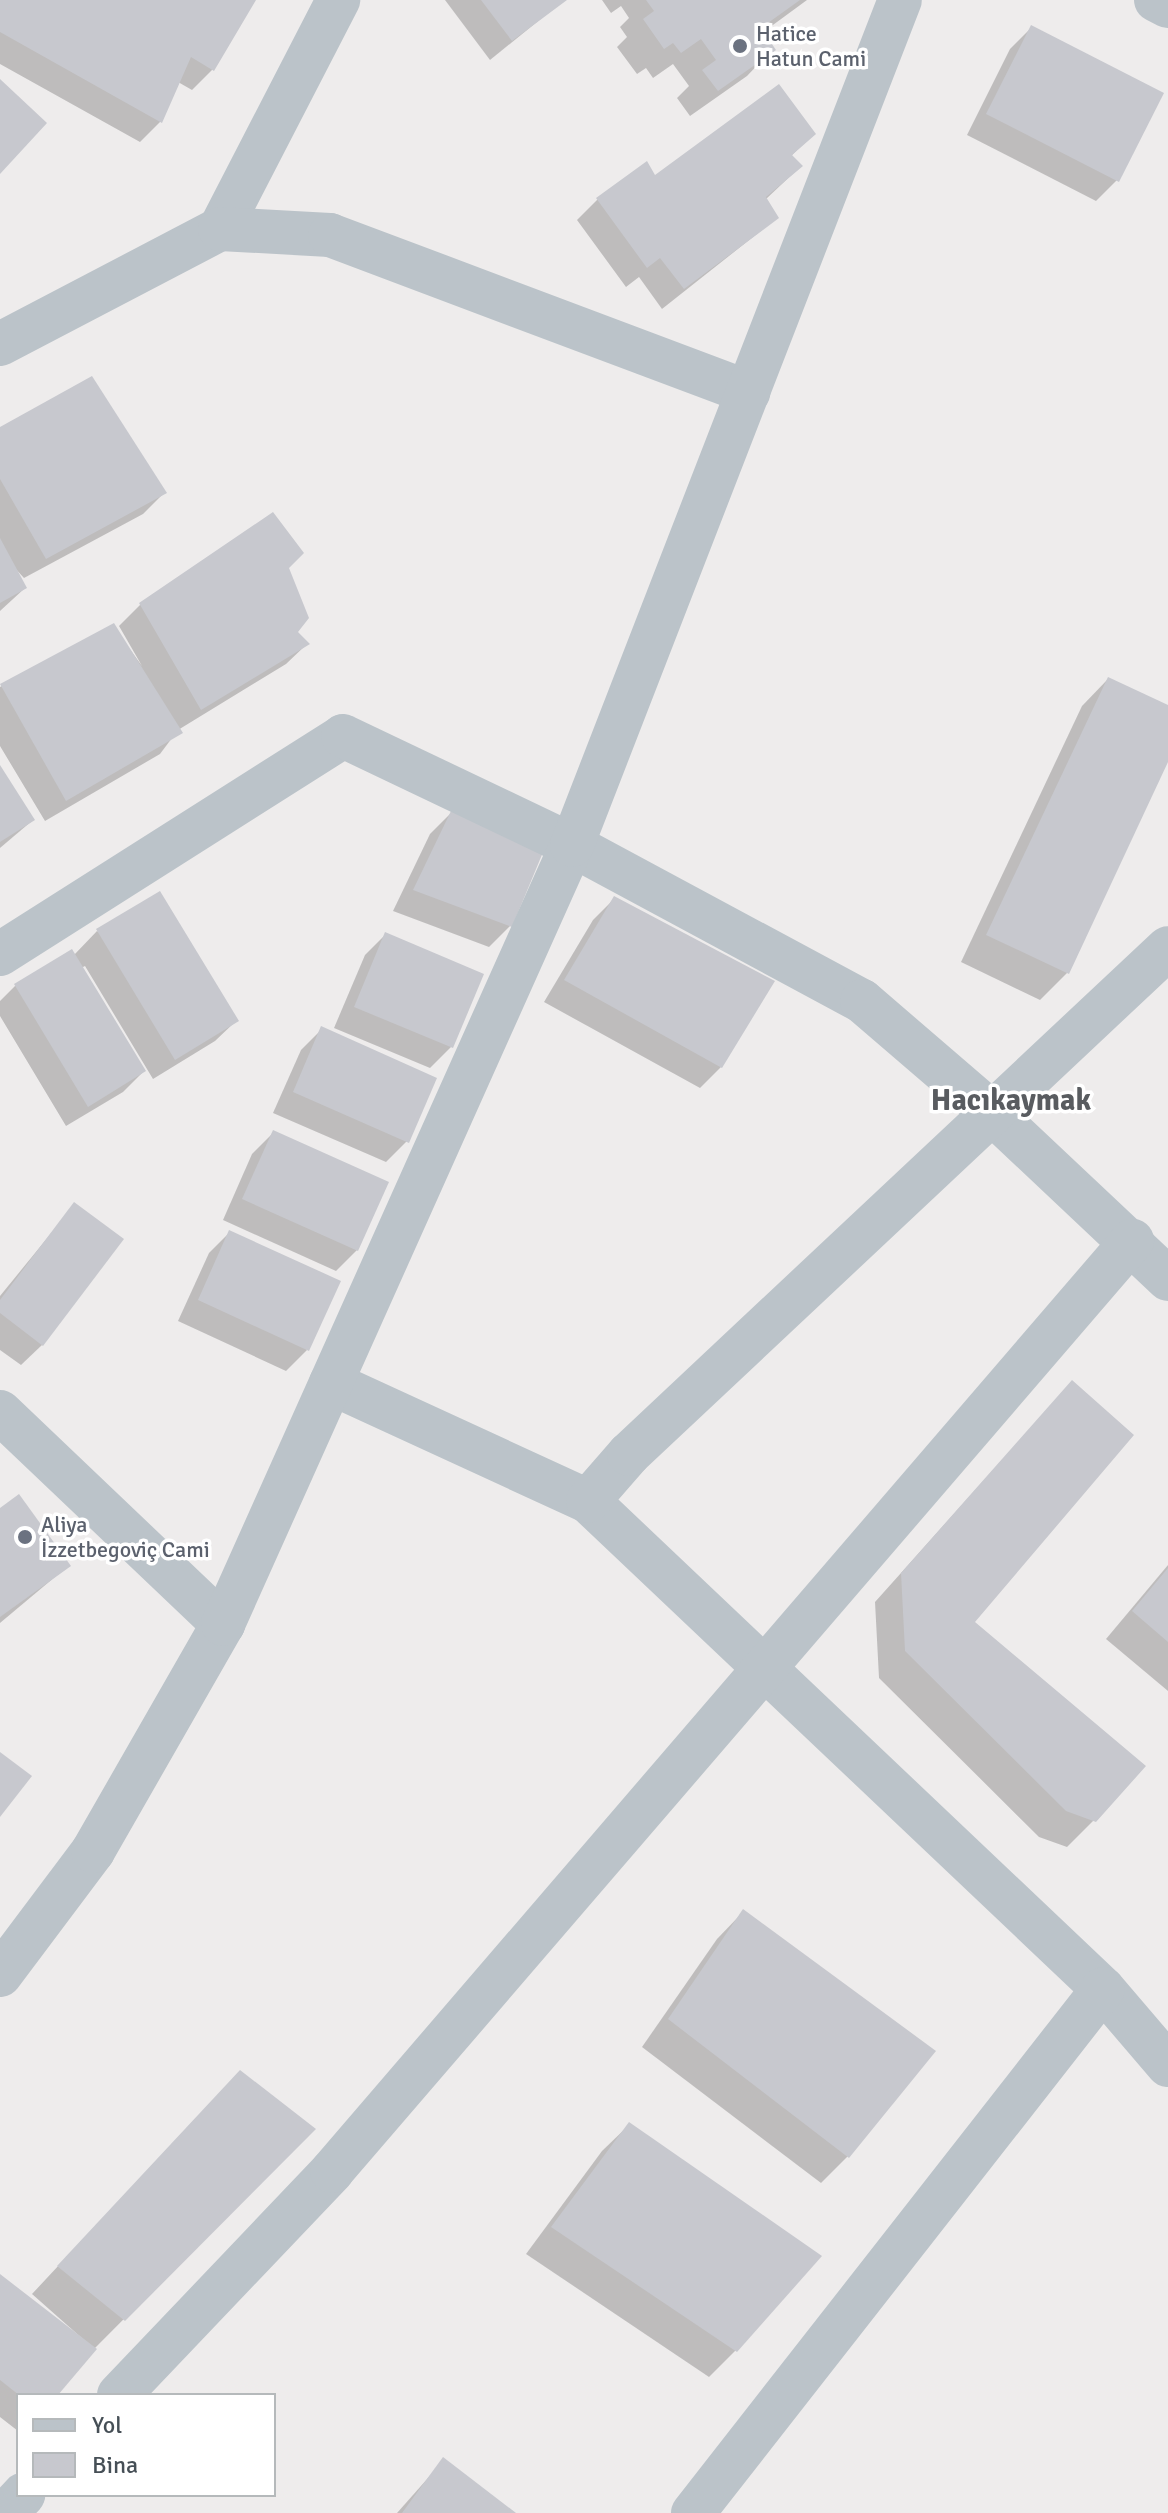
<!DOCTYPE html>
<html>
<head>
<meta charset="utf-8">
<style>
	body { margin:0 }
	#map { position:relative; width:1168px; height:2513px; overflow:hidden; background:#eeecec; font-family:Signika,sans-serif }
	div>[style] { position:absolute }
	[style*='--x'] { left:calc(var(--x)*1px); top:calc(var(--y)*1px); width:calc(var(--w)*1px); rotate:calc(var(--a)*1deg) }
	.shadow>* { inset:0; background:#0003 }
	.building>* { inset:0; background:#c7c8ce }
	.minor>* { height:44px; margin:-22px; padding:0 22px; transform-origin:22px; border-radius:22px; background:#bbc3c9 }
	.dots>* { width:22px; height:22px; translate:-50% -50%; box-sizing:border-box; border:4px solid #fff; border-radius:50% }
	span { translate:-50% -50%; white-space:nowrap; text-align:center; line-height:1.15; -webkit-text-stroke:7px #fff; paint-order:stroke }
	.worship-label { font-size:22px; color:#5b616d }
	.left { translate:0 -50%; text-align:left }
	.district-label { font-size:30px; color:#595c60; font-weight:700 }
	.legend { position:absolute; left:16px; top:2393px; width:260px; height:104px; box-sizing:border-box; background:#fff; border:2px solid #b5b9bb; margin:0; padding:10px 14px; list-style:none; font-size:24px; color:#464f56 }
	.legend li { display:flex; align-items:center; gap:16px; height:40px }
	.legend b { width:40px; border:2px solid #b5b9bb }
</style>
</head>
<body>
<div id="map">
	<div class="shadow">
		<div style="clip-path:polygon(0 0,253px 0,212px 70px,192px 90px,178px 82px,161px 121px,140px 142px,0 64px)"></div>
		<div style="clip-path:polygon(445px 0,564px 0,490px 60px)"></div>
		<div style="clip-path:polygon(602px 0,807px 0,762px 33px,773px 49px,747px 76px,690px 116px,677px 98px,689px 86px,673px 64px,653px 78px,646px 68px,637px 74px,617px 47px,627px 37px,620px 27px,629px 18px,621px 6px,611px 13px)"></div>
		<div style="clip-path:polygon(1031px 28px,1117px 180px,1096px 201px,967px 135px,1010px 49px)"></div>
		<div style="clip-path:polygon(814px 134px,791px 156px,801px 166px,765px 200px,777px 218px,662px 309px,639px 277px,626px 287px,577px 220px,598px 199px,654px 178px)"></div>
		<div style="clip-path:polygon(0 430px,164px 493px,143px 514px,24px 578px,12px 565px,25px 588px,0 611px)"></div>
		<div style="clip-path:polygon(272px 515px,287px 567px,295px 632px,307px 644px,286px 664px,178px 730px,160px 754px,45px 821px,0 746px,0 687px,113px 626px,142px 666px,119px 626px,140px 605px)"></div>
		<div style="clip-path:polygon(1108px 679px,1168px 707px,1168px 757px,1067px 973px,1040px 1000px,961px 962px,1082px 706px)"></div>
		<div style="clip-path:polygon(0 769px,33px 820px,0 848px)"></div>
		<div style="clip-path:polygon(451px 813px,510px 926px,489px 947px,393px 911px,430px 834px)"></div>
		<div style="clip-path:polygon(614px 899px,721px 1067px,700px 1088px,544px 1002px,593px 920px)"></div>
		<div style="clip-path:polygon(97px 931px,236px 1021px,215px 1041px,153px 1079px,85px 966px,81px 968px,144px 1071px,123px 1092px,66px 1126px,0 1016px,0 1001px,15px 986px,74px 955px)"></div>
		<div style="clip-path:polygon(386px 934px,481px 975px,451px 1047px,430px 1068px,334px 1028px,365px 955px)"></div>
		<div style="clip-path:polygon(322px 1029px,407px 1141px,386px 1162px,273px 1113px,301px 1050px)"></div>
		<div style="clip-path:polygon(273px 1133px,357px 1250px,336px 1271px,223px 1220px,252px 1154px)"></div>
		<div style="clip-path:polygon(75px 1204px,42px 1345px,21px 1365px,0 1350px,0 1296px)"></div>
		<div style="clip-path:polygon(230px 1232px,307px 1350px,286px 1371px,178px 1321px,209px 1253px)"></div>
		<div style="clip-path:polygon(1072px 1382px,972px 1622px,1094px 1820px,1067px 1847px,1039px 1837px,879px 1678px,875px 1602px)"></div>
		<div style="clip-path:polygon(0 1510px,68px 1566px,0 1623px)"></div>
		<div style="clip-path:polygon(1168px 1565px,1168px 1691px,1106px 1639px)"></div>
		<div style="clip-path:polygon(743px 1912px,848px 2156px,821px 2183px,642px 2047px,717px 1939px)"></div>
		<div style="clip-path:polygon(213px 2100px,313px 2129px,94px 2349px,55px 2395px,18px 2395px,18px 2431px,0 2417px,0 2277px,93px 2348px,32px 2294px)"></div>
		<div style="clip-path:polygon(629px 2125px,736px 2350px,709px 2377px,526px 2254px,602px 2151px)"></div>
		<div style="clip-path:polygon(444px 2460px,513px 2513px,397px 2513px)"></div>
	</div>
	<div class="building">
		<div style="clip-path:polygon(0 0,256px 0,214px 71px,191px 57px,162px 123px,0 32px)"></div>
		<div style="clip-path:polygon(481px 0,567px 0,512px 41px)"></div>
		<div style="clip-path:polygon(646px 0,800px 0,761px 28px,776px 50px,718px 91px,702px 70px,716px 60px,701px 39px,681px 53px,673px 43px,664px 49px,643px 19px,654px 11px)"></div>
		<div style="clip-path:polygon(1031px 25px,1164px 93px,1119px 182px,986px 114px)"></div>
		<div style="clip-path:polygon(0 79px,47px 123px,0 174px)"></div>
		<div style="clip-path:polygon(779px 84px,816px 134px,792px 155px,803px 166px,766px 197px,779px 218px,684px 289px,660px 258px,647px 268px,596px 198px,647px 161px,655px 175px)"></div>
		<div style="clip-path:polygon(92px 376px,167px 493px,46px 559px,0 479px,0 427px)"></div>
		<div style="clip-path:polygon(273px 512px,304px 553px,289px 568px,309px 618px,298px 632px,310px 644px,201px 710px,139px 603px)"></div>
		<div style="clip-path:polygon(0 538px,27px 588px,0 603px)"></div>
		<div style="clip-path:polygon(114px 623px,183px 733px,66px 801px,0 684px)"></div>
		<div style="clip-path:polygon(1108px 677px,1168px 705px,1168px 762px,1069px 974px,986px 935px)"></div>
		<div style="clip-path:polygon(0 765px,35px 820px,0 842px)"></div>
		<div style="clip-path:polygon(451px 811px,546px 845px,512px 927px,413px 890px)"></div>
		<div style="clip-path:polygon(160px 891px,239px 1021px,175px 1060px,96px 929px)"></div>
		<div style="clip-path:polygon(614px 896px,775px 981px,722px 1068px,564px 980px)"></div>
		<div style="clip-path:polygon(385px 932px,484px 974px,453px 1048px,354px 1007px)"></div>
		<div style="clip-path:polygon(72px 949px,146px 1071px,88px 1107px,14px 984px)"></div>
		<div style="clip-path:polygon(321px 1026px,437px 1078px,409px 1143px,293px 1092px)"></div>
		<div style="clip-path:polygon(273px 1130px,389px 1182px,358px 1251px,242px 1199px)"></div>
		<div style="clip-path:polygon(74px 1202px,124px 1239px,43px 1346px,0 1313px,0 1300px)"></div>
		<div style="clip-path:polygon(229px 1230px,341px 1281px,309px 1351px,198px 1300px)"></div>
		<div style="clip-path:polygon(1072px 1380px,1134px 1435px,975px 1622px,1146px 1766px,1096px 1822px,1066px 1811px,905px 1651px,901px 1573px)"></div>
		<div style="clip-path:polygon(19px 1494px,71px 1566px,0 1617px,0 1508px)"></div>
		<div style="clip-path:polygon(1168px 1568px,1168px 1642px,1132px 1611px)"></div>
		<div style="clip-path:polygon(0 1752px,32px 1776px,0 1817px)"></div>
		<div style="clip-path:polygon(743px 1909px,936px 2051px,849px 2158px,668px 2019px)"></div>
		<div style="clip-path:polygon(240px 2070px,316px 2129px,125px 2321px,57px 2266px)"></div>
		<div style="clip-path:polygon(629px 2122px,822px 2256px,737px 2352px,551px 2227px)"></div>
		<div style="clip-path:polygon(0 2274px,97px 2349px,58px 2395px,19px 2395px,0 2380px)"></div>
		<div style="clip-path:polygon(443px 2457px,516px 2513px,402px 2513px)"></div>
	</div>
	<div class="minor">
		<div style="--x:1156;--y:0;--w:13;--a:27"></div>
		<div style="--x:220;--y:229;--w:258;--a:-62.7"></div>
		<div style="--x:0;--y:344;--w:248;--a:-27.6"></div>
		<div style="--x:220;--y:229;--w:110;--a:3.1"></div>
		<div style="--x:330;--y:235;--w:447;--a:20.6"></div>
		<div style="--x:0;--y:954;--w:406;--a:-32.4"></div>
		<div style="--x:343;--y:736;--w:254;--a:25.5"></div>
		<div style="--x:572;--y:845;--w:329;--a:28.3"></div>
		<div style="--x:862;--y:1001;--w:172;--a:40.7"></div>
		<div style="--x:992;--y:1113;--w:242;--a:43.3"></div>
		<div style="--x:331;--y:1383;--w:283;--a:24.7"></div>
		<div style="--x:588;--y:1501;--w:709;--a:43.46"></div>
		<div style="--x:1103;--y:1989;--w:100;--a:49.5"></div>
		<div style="--x:0;--y:1412;--w:308;--a:43.6"></div>
		<div style="--x:588;--y:1501;--w:62;--a:-48.9"></div>
		<div style="--x:629;--y:1454;--w:739;--a:-43.19"></div>
		<div style="--x:0;--y:1975;--w:155;--a:-53.1"></div>
		<div style="--x:93;--y:1851;--w:262;--a:-60.2"></div>
		<div style="--x:223;--y:1624;--w:854;--a:-65.87"></div>
		<div style="--x:572;--y:845;--w:906;--a:-68.79"></div>
		<div style="--x:119;--y:2395;--w:309;--a:-46.4"></div>
		<div style="--x:332;--y:2171;--w:1227;--a:-49.3"></div>
		<div style="--x:9;--y:2510;--w:21;--a:-47"></div>
		<div style="--x:693;--y:2513;--w:665;--a:-51.96"></div>
	</div>
	<div class="dots">
		<div style="left:740px;top:46px;background:#6b7280"></div>
		<div style="left:25px;top:1537px;background:#6b7280"></div>
	</div>
	<div class="worship-label">
		<span class="left" style="left:756px;top:46px">Hatice<br>Hatun Cami</span>
		<span class="left" style="left:41px;top:1537px">Aliya<br>İzzetbegoviç Cami</span>
	</div>
	<div class="district-label">
		<span style="left:1011px;top:1101px">Hacıkaymak</span>
	</div>
	<ul class="legend">
	<li><b style="height:10px;background:#bbc3c9"></b>Yol</li>
	<li><b style="height:22px;background:#c7c8ce"></b>Bina</li>
	</ul>
</div>
</body>
</html>
